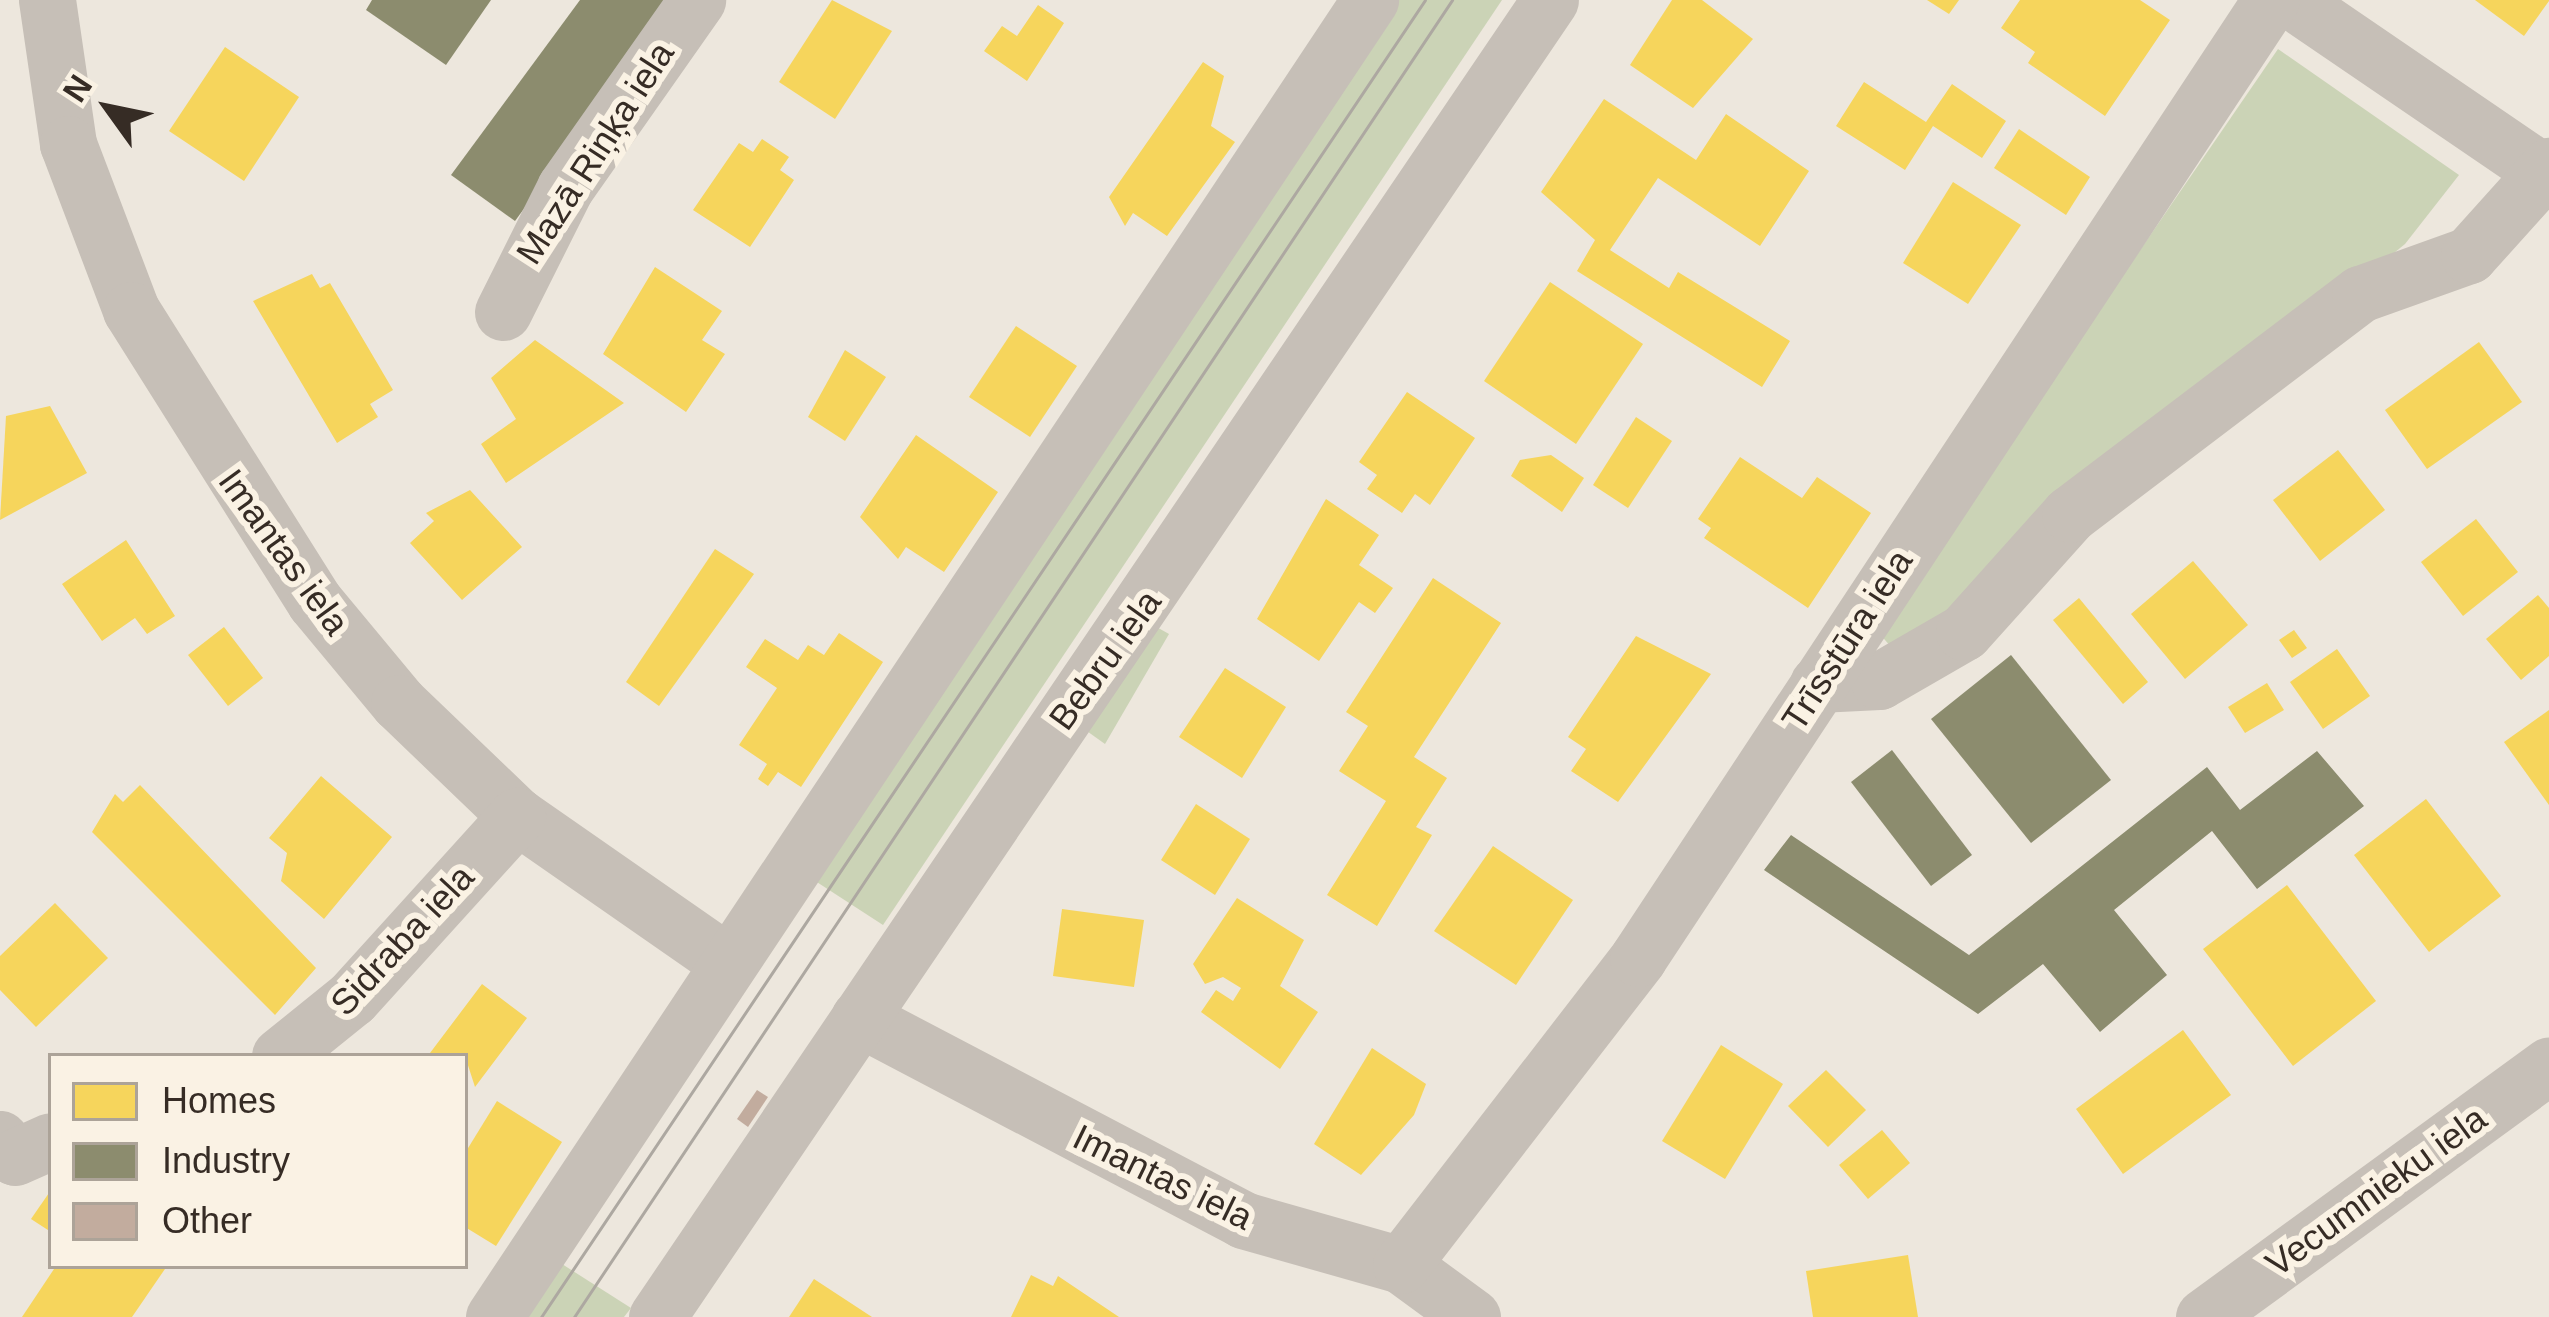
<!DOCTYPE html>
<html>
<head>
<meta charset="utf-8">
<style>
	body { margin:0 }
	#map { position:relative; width:2549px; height:1317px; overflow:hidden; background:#ede7dd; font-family:Arial,sans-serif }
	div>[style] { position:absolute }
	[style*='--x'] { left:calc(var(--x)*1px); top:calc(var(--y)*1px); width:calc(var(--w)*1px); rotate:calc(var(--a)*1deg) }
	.green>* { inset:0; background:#cbd3b6 }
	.homes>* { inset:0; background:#f6d55c }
	.industry>* { inset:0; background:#8c8c6e }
	.building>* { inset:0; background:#c2ac9e }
	.minor>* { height:57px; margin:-28.5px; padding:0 28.5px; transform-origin:28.5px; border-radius:28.5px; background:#c6bfb7 }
	.tram>* { height:3px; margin:-1.5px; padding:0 1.5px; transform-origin:1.5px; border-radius:1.5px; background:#ada8a1 }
	span { translate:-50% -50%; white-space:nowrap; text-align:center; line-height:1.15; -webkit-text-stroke:12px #faf2e4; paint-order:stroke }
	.street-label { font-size:36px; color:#362c25 }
	.legend { position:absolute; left:48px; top:1053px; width:420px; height:216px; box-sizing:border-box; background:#faf2e4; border:3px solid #aca398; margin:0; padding:15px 21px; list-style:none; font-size:36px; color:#362c25 }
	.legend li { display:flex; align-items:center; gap:24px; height:60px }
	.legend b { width:60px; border:3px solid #aca398 }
	.north { position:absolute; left:48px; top:48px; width:120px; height:120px; -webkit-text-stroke:9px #faf2e4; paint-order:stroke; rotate:303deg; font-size:33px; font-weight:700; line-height:48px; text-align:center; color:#362c25 }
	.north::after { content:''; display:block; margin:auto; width:42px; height:54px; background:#362c25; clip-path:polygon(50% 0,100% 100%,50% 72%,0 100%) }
</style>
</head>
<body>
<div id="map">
	<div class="green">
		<div style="clip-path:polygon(1390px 0,1502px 0,883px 925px,806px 875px)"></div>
		<div style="clip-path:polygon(2278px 49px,2459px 175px,2405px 244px,1899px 656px,1878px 632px)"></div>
		<div style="clip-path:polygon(1153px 625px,1169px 634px,1105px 744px,1084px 729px)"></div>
		<div style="clip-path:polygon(551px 1257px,631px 1308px,624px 1317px,511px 1317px)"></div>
	</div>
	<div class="homes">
		<div style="clip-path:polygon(832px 0,892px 31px,835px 119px,779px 82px)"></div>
		<div style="clip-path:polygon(1672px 0,1702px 0,1753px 39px,1693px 108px,1630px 65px)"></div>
		<div style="clip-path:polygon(1927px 0,1959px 0,1949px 14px)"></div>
		<div style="clip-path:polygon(2020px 0,2140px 0,2170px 20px,2105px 116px,2028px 63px,2035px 52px,2001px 28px)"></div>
		<div style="clip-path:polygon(2475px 0,2549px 0,2549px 1px,2524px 36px)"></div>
		<div style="clip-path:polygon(1038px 5px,1064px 23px,1027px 81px,984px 51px,1002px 26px,1017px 36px)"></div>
		<div style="clip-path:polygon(225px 47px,299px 97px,244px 181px,169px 131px)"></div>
		<div style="clip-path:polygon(1203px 62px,1224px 76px,1211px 126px,1235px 142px,1167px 236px,1133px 213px,1125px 226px,1109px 197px)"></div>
		<div style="clip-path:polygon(1864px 82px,1926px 122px,1952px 84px,2006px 121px,1982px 158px,1933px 126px,1905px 170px,1836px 126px)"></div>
		<div style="clip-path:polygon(1604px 99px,1696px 160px,1726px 114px,1809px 171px,1760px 246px,1658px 178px,1610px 250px,1669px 288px,1678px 272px,1790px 341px,1762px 387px,1577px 271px,1595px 240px,1541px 192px)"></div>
		<div style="clip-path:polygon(2019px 129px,2090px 177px,2066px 215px,1994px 168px)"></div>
		<div style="clip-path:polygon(762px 139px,789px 157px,780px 170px,794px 180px,750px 247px,693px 210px,739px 143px,753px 152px)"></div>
		<div style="clip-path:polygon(1953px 182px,2021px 225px,1968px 304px,1903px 263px)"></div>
		<div style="clip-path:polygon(655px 267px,722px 311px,702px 340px,725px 354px,686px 412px,603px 354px)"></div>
		<div style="clip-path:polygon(312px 274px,320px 288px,330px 283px,393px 390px,370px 404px,378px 417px,337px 443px,253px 301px)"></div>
		<div style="clip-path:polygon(1550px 282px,1643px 344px,1576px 444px,1484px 381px)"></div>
		<div style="clip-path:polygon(1016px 326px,1077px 366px,1030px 437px,969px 397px)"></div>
		<div style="clip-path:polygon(535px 340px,624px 403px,506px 483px,481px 444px,516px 419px,491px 378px)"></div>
		<div style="clip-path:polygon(2479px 342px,2522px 402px,2427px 469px,2385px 410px)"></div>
		<div style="clip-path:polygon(845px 350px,886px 377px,845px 441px,808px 417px)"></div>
		<div style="clip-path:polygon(1407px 392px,1475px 438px,1430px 505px,1415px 494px,1402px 513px,1367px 489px,1377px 475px,1359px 462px)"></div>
		<div style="clip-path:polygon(50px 406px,87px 473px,0 520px,6px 416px)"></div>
		<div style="clip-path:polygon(1636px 417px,1672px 441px,1628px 508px,1593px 485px)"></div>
		<div style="clip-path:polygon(916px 435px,998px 492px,944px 572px,906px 547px,898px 559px,860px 517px)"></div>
		<div style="clip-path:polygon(2338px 450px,2385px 510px,2320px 561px,2273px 500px)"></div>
		<div style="clip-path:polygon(1551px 455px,1584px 478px,1562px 512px,1511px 476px,1520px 460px)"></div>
		<div style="clip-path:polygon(1740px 457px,1802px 498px,1817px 477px,1871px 513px,1808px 608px,1704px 538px,1711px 528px,1698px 519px)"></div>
		<div style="clip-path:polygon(470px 490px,522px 547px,462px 600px,410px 543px,434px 521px,426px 513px)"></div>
		<div style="clip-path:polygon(1326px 499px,1379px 535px,1359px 565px,1393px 588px,1375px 613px,1359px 602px,1319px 661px,1257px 619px)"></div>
		<div style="clip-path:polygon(2476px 519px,2518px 572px,2463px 616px,2421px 562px)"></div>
		<div style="clip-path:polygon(126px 540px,175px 616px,147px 634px,135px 618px,102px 641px,62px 584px)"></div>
		<div style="clip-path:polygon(715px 549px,754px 574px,659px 706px,626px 682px)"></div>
		<div style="clip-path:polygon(2193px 561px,2248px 625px,2185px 679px,2131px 614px)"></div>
		<div style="clip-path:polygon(1433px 578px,1501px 623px,1414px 757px,1447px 778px,1416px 827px,1432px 835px,1377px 926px,1327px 895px,1386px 801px,1339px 771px,1368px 726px,1346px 712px)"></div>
		<div style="clip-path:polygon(2538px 595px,2549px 608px,2549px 656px,2521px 680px,2486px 639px)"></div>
		<div style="clip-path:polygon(2079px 598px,2148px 682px,2123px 704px,2053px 620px)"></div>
		<div style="clip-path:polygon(224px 627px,263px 678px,228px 706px,188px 655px)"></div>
		<div style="clip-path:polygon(2294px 630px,2307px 648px,2292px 658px,2279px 640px)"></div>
		<div style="clip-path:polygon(839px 633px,883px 662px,801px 787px,778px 772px,768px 786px,758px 779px,767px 764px,739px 745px,777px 688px,746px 667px,765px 639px,798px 660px,808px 645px,824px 655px)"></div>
		<div style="clip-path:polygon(1636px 636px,1711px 674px,1618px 802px,1571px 771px,1586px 749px,1568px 737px)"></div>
		<div style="clip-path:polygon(2337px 649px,2370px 696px,2323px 729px,2290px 682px)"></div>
		<div style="clip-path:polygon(1225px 668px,1286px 707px,1242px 778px,1179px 737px)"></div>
		<div style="clip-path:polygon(2267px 683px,2284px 710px,2245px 733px,2228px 707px)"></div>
		<div style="clip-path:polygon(2549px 710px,2549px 805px,2504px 742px)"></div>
		<div style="clip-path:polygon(321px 776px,392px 837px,324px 919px,281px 881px,287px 853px,269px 838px)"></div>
		<div style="clip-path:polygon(140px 785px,316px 968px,275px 1015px,92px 832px,115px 794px,123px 802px)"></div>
		<div style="clip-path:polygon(2426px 799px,2501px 896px,2429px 952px,2354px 855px)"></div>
		<div style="clip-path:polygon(1196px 804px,1250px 839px,1215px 895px,1161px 860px)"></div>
		<div style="clip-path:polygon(1493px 846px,1573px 900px,1516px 985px,1434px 931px)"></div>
		<div style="clip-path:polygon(2287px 885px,2376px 1001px,2293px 1066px,2203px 949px)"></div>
		<div style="clip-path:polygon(1237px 898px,1304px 940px,1280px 986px,1318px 1012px,1280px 1069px,1201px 1012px,1216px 990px,1233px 1001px,1241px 988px,1223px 977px,1205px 984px,1193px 964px)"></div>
		<div style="clip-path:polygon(55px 903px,108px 958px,36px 1027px,0 990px,0 956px)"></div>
		<div style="clip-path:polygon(1062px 909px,1144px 920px,1134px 987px,1053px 976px)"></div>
		<div style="clip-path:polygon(482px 984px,527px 1018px,475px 1087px,465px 1056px,430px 1053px)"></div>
		<div style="clip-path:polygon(2183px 1030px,2231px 1095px,2123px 1174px,2076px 1109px)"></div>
		<div style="clip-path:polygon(1721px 1045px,1783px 1084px,1725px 1179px,1662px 1141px)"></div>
		<div style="clip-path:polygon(1372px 1048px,1426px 1084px,1414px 1115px,1361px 1175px,1314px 1144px)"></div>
		<div style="clip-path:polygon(1826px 1070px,1866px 1110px,1828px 1147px,1788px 1106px)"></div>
		<div style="clip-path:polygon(497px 1101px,562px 1142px,496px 1246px,465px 1227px,465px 1153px)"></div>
		<div style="clip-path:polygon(1882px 1130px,1910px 1163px,1868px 1199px,1839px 1165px)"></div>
		<div style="clip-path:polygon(51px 1190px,51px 1232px,31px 1219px)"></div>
		<div style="clip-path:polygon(1908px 1255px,1918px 1317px,1813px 1317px,1806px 1271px)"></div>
		<div style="clip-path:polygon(56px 1266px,167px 1266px,132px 1317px,22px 1317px)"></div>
		<div style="clip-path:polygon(1031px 1275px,1053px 1286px,1058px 1276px,1119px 1317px,1011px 1317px)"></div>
		<div style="clip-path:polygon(814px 1279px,872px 1317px,789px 1317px)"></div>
	</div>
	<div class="industry">
		<div style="clip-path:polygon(372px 0,491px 0,446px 65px,366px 10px)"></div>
		<div style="clip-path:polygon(580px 0,677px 0,515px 221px,451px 175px)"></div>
		<div style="clip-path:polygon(2011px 655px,2111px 780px,2031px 843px,1931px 719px)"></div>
		<div style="clip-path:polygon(1892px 750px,1972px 855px,1931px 886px,1851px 782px)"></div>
		<div style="clip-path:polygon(2317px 751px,2364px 806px,2257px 889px,2212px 831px,2114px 910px,2167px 975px,2100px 1032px,2043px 964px,1978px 1014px,1764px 870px,1791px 835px,1969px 955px,2207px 767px,2240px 810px)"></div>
	</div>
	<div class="building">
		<div style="clip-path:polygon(757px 1090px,768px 1097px,748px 1127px,737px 1119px)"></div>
	</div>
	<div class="minor">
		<div style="--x:47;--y:0;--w:146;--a:81.7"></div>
		<div style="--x:68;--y:144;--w:178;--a:69.2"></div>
		<div style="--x:131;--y:310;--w:345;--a:57.8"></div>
		<div style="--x:315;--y:602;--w:131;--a:50.3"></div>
		<div style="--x:399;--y:703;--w:163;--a:43.8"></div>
		<div style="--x:517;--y:816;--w:256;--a:34.8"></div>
		<div style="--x:2291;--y:0;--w:312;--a:34.3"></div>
		<div style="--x:503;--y:312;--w:139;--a:-63.4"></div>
		<div style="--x:565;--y:188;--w:230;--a:-54.9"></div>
		<div style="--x:1818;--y:684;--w:61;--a:-2.8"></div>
		<div style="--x:1879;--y:681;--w:98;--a:-30"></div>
		<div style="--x:1964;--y:632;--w:159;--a:-48.1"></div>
		<div style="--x:2070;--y:514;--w:364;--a:-37.2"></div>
		<div style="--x:2360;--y:294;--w:116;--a:-19.7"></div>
		<div style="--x:2469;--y:255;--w:120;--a:-48"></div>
		<div style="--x:859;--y:1018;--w:434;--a:27.7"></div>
		<div style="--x:1243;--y:1220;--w:164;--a:15.9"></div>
		<div style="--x:1401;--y:1265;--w:88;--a:36.2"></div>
		<div style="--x:280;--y:1056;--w:92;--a:-38.9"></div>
		<div style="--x:352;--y:998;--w:246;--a:-47.8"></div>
		<div style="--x:0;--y:1139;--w:23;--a:50"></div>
		<div style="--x:15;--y:1157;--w:39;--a:-24"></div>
		<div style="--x:1401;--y:1265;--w:388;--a:-52.3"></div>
		<div style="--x:1638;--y:958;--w:1148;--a:-56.55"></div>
		<div style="--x:494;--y:1317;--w:1582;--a:-56.37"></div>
		<div style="--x:657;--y:1317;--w:1591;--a:-55.86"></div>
		<div style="--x:2204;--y:1317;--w:427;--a:-36.1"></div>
	</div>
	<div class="tram">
		<div style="--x:541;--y:1317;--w:1586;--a:-56.13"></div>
		<div style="--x:574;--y:1317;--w:1583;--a:-56.31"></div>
	</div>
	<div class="street-label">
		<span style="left:595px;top:153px;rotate:-57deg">Mazā Riņķa iela</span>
		<span style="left:284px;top:552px;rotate:54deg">Imantas iela</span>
		<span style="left:1847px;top:640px;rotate:-57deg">Trīsstūra iela</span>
		<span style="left:1105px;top:660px;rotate:-54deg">Bebru iela</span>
		<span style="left:402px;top:940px;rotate:-47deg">Sidraba iela</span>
		<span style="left:1163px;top:1177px;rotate:26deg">Imantas iela</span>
		<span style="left:2376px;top:1191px;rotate:-36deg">Vecumnieku iela</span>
	</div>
	<ul class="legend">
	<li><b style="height:33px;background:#f6d55c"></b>Homes</li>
	<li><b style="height:33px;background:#8c8c6e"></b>Industry</li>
	<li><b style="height:33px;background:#c2ac9e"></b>Other</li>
	</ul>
	<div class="north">N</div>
</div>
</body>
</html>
